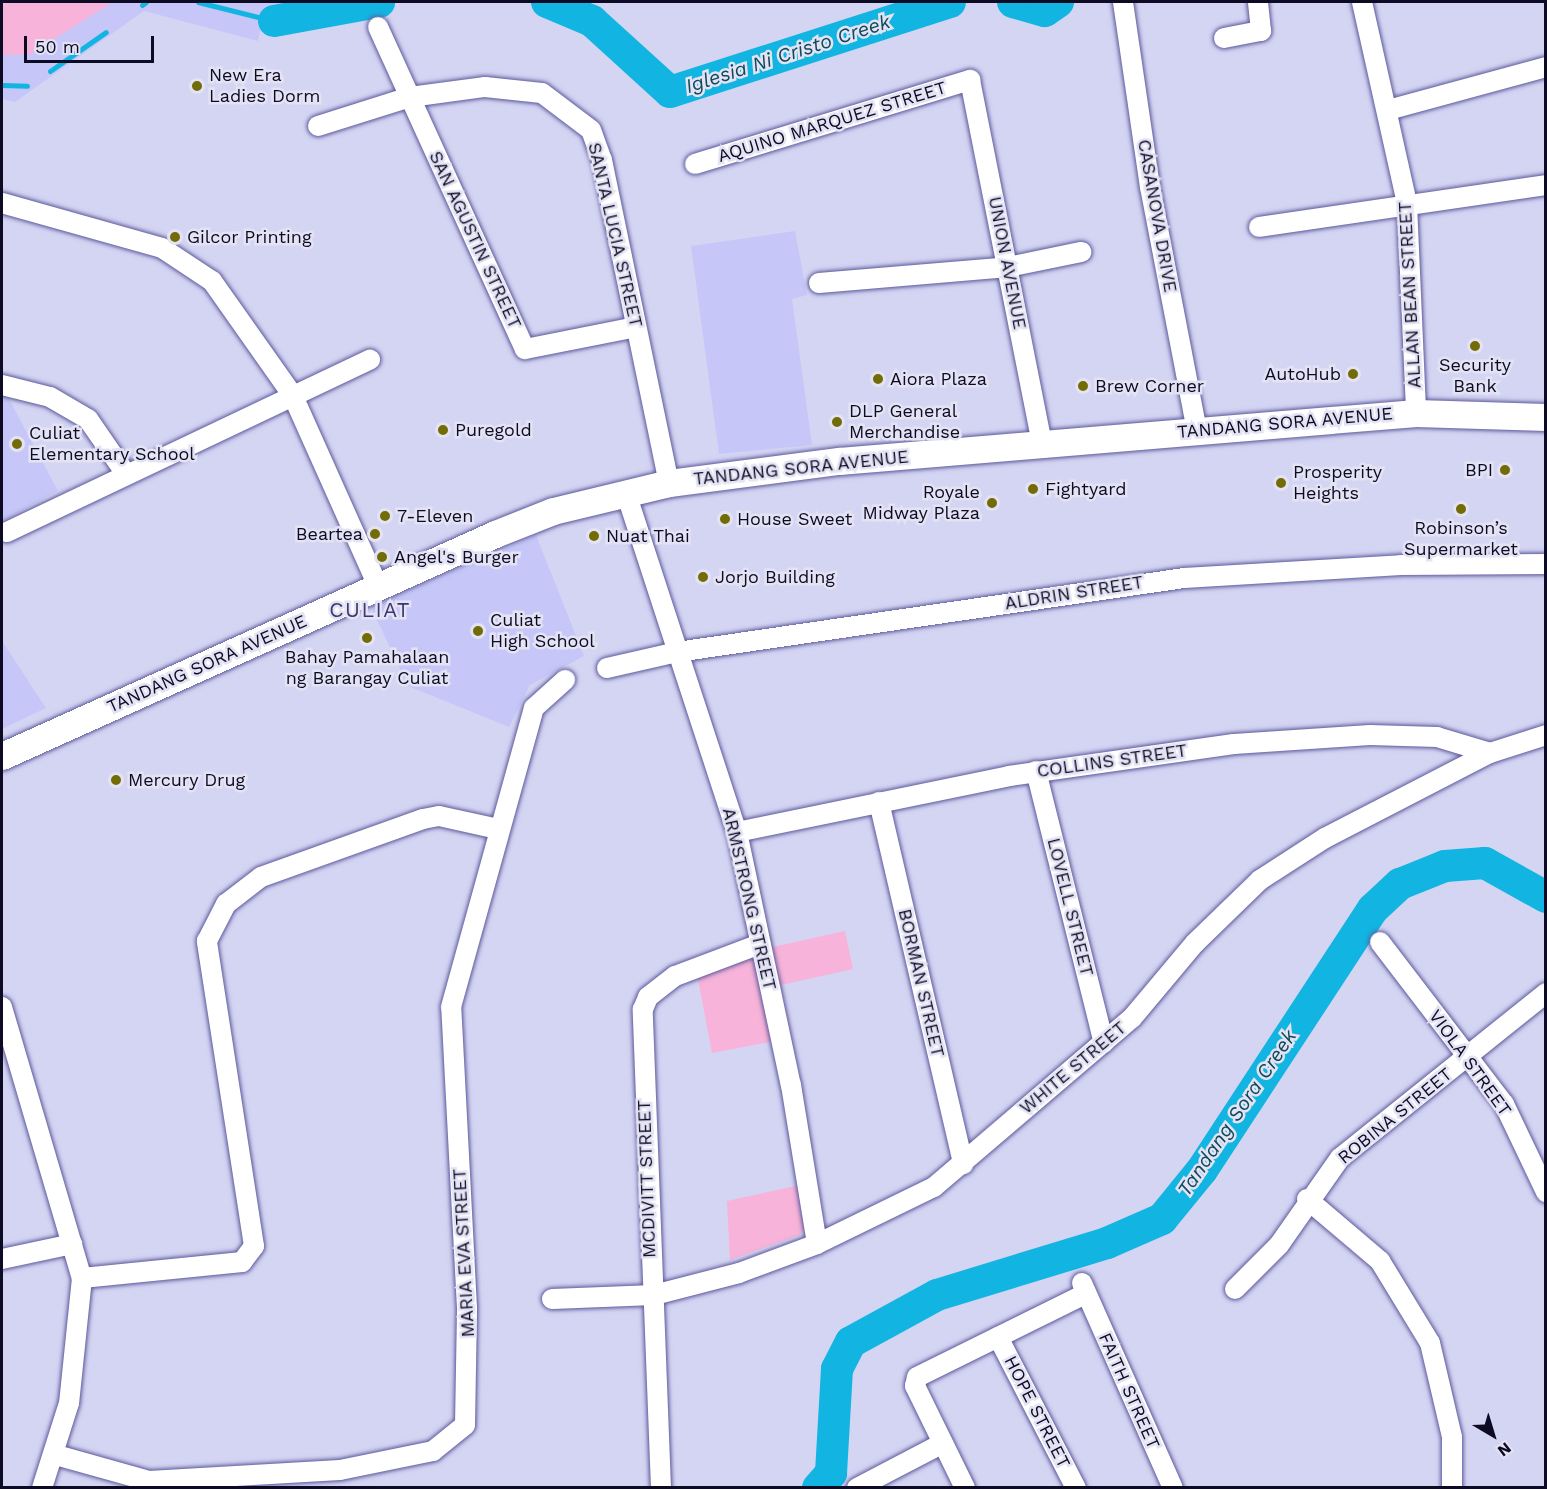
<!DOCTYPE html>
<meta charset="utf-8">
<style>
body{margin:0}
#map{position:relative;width:1547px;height:1489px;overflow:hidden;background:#d4d5f3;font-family:"Work Sans",sans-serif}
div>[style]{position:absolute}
.built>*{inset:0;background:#c6c7f8}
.green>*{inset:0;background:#f7b3d9}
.stream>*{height:5px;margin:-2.5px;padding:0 2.5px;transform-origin:2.5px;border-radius:2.5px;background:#12b4e1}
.river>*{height:32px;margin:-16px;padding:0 16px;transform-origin:16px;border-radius:16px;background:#12b4e1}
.roads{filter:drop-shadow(0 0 2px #5c599c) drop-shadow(0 0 2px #5c599c)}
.street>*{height:20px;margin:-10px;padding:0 10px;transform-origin:10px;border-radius:10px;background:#fff}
.secondary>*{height:27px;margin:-13.5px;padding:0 13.5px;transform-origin:13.5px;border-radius:13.5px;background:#fff}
.dots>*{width:16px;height:16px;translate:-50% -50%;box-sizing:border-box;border:3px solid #e3e3f3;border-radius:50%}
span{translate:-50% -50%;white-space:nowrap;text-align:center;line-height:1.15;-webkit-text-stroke:5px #e3e3f3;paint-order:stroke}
.poi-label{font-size:18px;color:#0d0a24}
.left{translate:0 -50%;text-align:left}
.right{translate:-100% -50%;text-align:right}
.street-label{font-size:18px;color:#0d0a24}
.water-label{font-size:20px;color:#0d485b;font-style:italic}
.quarter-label{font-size:21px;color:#3c3675;letter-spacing:1.5px}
.frame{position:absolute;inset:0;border:3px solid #0d0a24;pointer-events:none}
.north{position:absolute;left:1463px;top:1405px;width:60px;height:60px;-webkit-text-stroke:4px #e3e3f3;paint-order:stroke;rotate:142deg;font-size:16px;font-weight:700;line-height:24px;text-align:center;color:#0d0a24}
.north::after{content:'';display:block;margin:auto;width:21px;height:27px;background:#0d0a24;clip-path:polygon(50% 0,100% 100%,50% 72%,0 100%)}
.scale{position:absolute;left:24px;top:36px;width:130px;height:27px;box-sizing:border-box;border:3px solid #0d0a24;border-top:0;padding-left:8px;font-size:18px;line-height:21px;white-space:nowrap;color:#0d0a24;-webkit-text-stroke:4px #e3e3f3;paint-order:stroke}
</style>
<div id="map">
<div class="built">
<div style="clip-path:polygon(2px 2px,296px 2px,265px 6px,258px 41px,144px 11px,15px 102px,2px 99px)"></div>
<div style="clip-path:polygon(795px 231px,807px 295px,792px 299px,812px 445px,719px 454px,691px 246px)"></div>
<div style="clip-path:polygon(2px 396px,8px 397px,58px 491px,2px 521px)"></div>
<div style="clip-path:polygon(536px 535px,584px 656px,530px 685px,509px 727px,408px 686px,371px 607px)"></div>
<div style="clip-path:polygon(2px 641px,46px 708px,2px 729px)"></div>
</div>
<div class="green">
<div style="clip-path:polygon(2px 2px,113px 2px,30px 54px,2px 55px)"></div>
<div style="clip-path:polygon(845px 931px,853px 969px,772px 987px,764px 949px)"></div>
<div style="clip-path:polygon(757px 948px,775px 1041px,712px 1053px,696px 969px)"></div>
<div style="clip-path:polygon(800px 1185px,807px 1223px,800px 1235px,730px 1260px,727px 1201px)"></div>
</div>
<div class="stream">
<div style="left:198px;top:2px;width:78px;rotate:14deg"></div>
<div style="left:142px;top:5px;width:5px;rotate:-37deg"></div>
<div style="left:50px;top:71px;width:68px;rotate:-34.9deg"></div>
<div style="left:2px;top:85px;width:25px;rotate:2deg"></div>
</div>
<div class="river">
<div style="left:547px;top:2px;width:49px;rotate:22.9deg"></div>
<div style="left:592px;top:21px;width:105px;rotate:42.3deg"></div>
<div style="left:670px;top:92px;width:294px;rotate:-17.8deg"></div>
<div style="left:1013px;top:2px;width:33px;rotate:16deg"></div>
<div style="left:1045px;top:11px;width:16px;rotate:-35deg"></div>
<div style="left:274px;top:21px;width:107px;rotate:-10.3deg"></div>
<div style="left:818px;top:1488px;width:20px;rotate:-49deg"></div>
<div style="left:831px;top:1473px;width:104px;rotate:-86.7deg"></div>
<div style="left:837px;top:1369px;width:30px;rotate:-63deg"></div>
<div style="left:851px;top:1342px;width:98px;rotate:-28.7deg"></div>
<div style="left:937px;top:1295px;width:178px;rotate:-17deg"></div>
<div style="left:1107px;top:1243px;width:60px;rotate:-23.6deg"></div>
<div style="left:1162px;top:1219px;width:63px;rotate:-50.8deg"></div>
<div style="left:1202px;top:1170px;width:312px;rotate:-56.8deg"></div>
<div style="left:1373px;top:909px;width:37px;rotate:-43deg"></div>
<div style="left:1400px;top:884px;width:48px;rotate:-21.8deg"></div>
<div style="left:1445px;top:866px;width:40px;rotate:-4.3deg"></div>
<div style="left:1485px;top:863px;width:70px;rotate:29.1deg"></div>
</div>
<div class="roads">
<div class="street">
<div style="left:1123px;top:2px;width:187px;rotate:81.7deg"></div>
<div style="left:1150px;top:187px;width:248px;rotate:79.1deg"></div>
<div style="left:1362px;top:2px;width:207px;rotate:77.4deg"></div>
<div style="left:1407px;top:204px;width:209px;rotate:87.5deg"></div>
<div style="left:378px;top:27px;width:354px;rotate:65.5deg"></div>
<div style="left:525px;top:349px;width:113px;rotate:-11.2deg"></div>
<div style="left:1224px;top:38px;width:38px;rotate:-11deg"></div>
<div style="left:1261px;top:31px;width:29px;rotate:-96deg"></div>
<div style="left:1388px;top:110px;width:164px;rotate:-15.2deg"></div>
<div style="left:318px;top:126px;width:96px;rotate:-17.5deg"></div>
<div style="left:410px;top:97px;width:76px;rotate:-7.6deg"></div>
<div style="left:485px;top:87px;width:57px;rotate:6deg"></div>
<div style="left:542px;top:93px;width:61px;rotate:37.1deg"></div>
<div style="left:591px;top:130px;width:32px;rotate:70deg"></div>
<div style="left:602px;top:160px;width:330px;rotate:78.3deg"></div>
<div style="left:695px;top:164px;width:288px;rotate:-17deg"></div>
<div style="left:970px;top:80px;width:372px;rotate:78.8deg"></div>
<div style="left:2px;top:203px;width:166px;rotate:15.7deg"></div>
<div style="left:162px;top:248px;width:60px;rotate:33.4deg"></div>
<div style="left:212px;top:281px;width:141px;rotate:54.8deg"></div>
<div style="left:293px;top:396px;width:208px;rotate:65.9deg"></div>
<div style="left:1259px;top:227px;width:290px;rotate:-8.3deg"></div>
<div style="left:819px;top:283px;width:190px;rotate:-4.8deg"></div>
<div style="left:1008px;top:267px;width:75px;rotate:-11.6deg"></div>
<div style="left:2px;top:385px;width:49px;rotate:14deg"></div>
<div style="left:50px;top:397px;width:44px;rotate:30.1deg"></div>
<div style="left:88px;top:419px;width:67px;rotate:55.4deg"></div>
<div style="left:626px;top:493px;width:357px;rotate:71.9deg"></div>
<div style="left:737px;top:832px;width:259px;rotate:78deg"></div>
<div style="left:791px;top:1085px;width:161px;rotate:80.7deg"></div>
<div style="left:7px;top:532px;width:402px;rotate:-25.4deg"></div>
<div style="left:607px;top:668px;width:72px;rotate:-12.9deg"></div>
<div style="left:677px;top:652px;width:512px;rotate:-8.3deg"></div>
<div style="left:1184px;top:578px;width:217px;rotate:-3.4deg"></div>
<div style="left:1401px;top:565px;width:145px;rotate:-0.4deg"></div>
<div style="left:1036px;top:771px;width:280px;rotate:76deg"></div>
<div style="left:879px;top:802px;width:372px;rotate:76.9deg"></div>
<div style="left:737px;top:832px;width:278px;rotate:-11.6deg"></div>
<div style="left:1009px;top:776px;width:227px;rotate:-8.1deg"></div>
<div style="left:1234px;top:744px;width:136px;rotate:-3.8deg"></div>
<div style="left:1370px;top:735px;width:67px;rotate:1.7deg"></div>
<div style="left:1437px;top:737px;width:55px;rotate:16.8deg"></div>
<div style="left:1380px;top:942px;width:204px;rotate:52.6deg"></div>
<div style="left:1504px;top:1104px;width:98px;rotate:64.5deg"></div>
<div style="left:2px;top:1007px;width:283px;rotate:73.6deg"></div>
<div style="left:82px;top:1278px;width:126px;rotate:95.9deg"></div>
<div style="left:69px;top:1403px;width:89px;rotate:107.6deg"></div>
<div style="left:1307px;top:1199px;width:96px;rotate:40.3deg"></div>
<div style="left:1380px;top:1261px;width:96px;rotate:58.6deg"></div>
<div style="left:1430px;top:1343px;width:97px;rotate:76.8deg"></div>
<div style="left:1452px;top:1437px;width:51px;rotate:90deg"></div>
<div style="left:2px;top:1259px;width:72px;rotate:-12.1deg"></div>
<div style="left:82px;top:1278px;width:161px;rotate:-5.7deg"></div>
<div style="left:242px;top:1262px;width:20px;rotate:-53deg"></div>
<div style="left:254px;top:1246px;width:309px;rotate:-98.8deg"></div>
<div style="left:207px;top:941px;width:42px;rotate:-62.8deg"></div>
<div style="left:226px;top:904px;width:44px;rotate:-37.6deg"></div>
<div style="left:261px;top:877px;width:172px;rotate:-19.7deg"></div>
<div style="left:423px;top:819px;width:16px;rotate:-11deg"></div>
<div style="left:439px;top:816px;width:60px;rotate:12.4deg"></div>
<div style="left:1082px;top:1283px;width:224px;rotate:66.1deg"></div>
<div style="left:1235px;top:1289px;width:62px;rotate:-45deg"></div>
<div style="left:1279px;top:1245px;width:106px;rotate:-55deg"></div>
<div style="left:1340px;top:1158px;width:264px;rotate:-38.7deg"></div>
<div style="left:552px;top:1299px;width:102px;rotate:-2.2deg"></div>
<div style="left:654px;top:1295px;width:88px;rotate:-14.5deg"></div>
<div style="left:739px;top:1273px;width:83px;rotate:-20.4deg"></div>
<div style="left:817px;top:1244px;width:130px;rotate:-26deg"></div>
<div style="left:934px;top:1187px;width:260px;rotate:-40.5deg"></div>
<div style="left:1132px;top:1018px;width:98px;rotate:-50deg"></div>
<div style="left:1195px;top:943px;width:91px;rotate:-44.1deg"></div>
<div style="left:1260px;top:880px;width:77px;rotate:-32.9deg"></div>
<div style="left:1325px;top:838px;width:186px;rotate:-27.3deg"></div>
<div style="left:1490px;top:753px;width:59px;rotate:-17.8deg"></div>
<div style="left:998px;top:1337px;width:170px;rotate:62.7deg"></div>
<div style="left:56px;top:1455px;width:97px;rotate:15.6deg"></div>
<div style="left:149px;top:1481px;width:191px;rotate:-3.3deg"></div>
<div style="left:340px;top:1470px;width:95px;rotate:-11.5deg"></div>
<div style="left:433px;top:1451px;width:41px;rotate:-39.1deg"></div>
<div style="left:465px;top:1425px;width:117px;rotate:-89deg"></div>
<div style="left:467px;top:1308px;width:301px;rotate:-93deg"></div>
<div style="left:451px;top:1007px;width:310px;rotate:-74.5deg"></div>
<div style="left:534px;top:708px;width:42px;rotate:-42.1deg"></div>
<div style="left:661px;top:1488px;width:479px;rotate:-92.2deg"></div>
<div style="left:643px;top:1009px;width:13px;rotate:-67deg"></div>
<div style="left:648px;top:997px;width:34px;rotate:-38deg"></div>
<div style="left:675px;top:976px;width:91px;rotate:-20.6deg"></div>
<div style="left:857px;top:1488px;width:97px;rotate:-27.6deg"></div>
<div style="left:965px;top:1488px;width:114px;rotate:-116.1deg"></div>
<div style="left:915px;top:1386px;width:9px;rotate:-77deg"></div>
<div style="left:917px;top:1377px;width:187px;rotate:-26.3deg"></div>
</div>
<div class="secondary">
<div style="left:2px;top:756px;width:541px;rotate:-24.24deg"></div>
<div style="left:495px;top:534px;width:62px;rotate:-21.6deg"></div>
<div style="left:553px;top:511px;width:119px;rotate:-13.6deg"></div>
<div style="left:669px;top:483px;width:171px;rotate:-7.4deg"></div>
<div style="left:839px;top:461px;width:579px;rotate:-4.76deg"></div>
<div style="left:1416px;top:413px;width:130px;rotate:1.8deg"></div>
</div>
</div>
<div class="dots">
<div style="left:197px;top:86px;background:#736b05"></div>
<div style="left:175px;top:237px;background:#736b05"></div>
<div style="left:1475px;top:346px;background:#736b05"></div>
<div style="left:1353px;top:374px;background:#736b05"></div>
<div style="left:878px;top:379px;background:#736b05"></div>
<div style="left:1083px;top:386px;background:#736b05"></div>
<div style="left:837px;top:422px;background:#736b05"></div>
<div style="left:443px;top:430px;background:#736b05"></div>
<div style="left:17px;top:444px;background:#736b05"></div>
<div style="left:1505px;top:470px;background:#736b05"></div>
<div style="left:1281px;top:483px;background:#736b05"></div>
<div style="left:1033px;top:489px;background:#736b05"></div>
<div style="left:992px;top:503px;background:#736b05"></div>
<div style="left:1461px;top:509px;background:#736b05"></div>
<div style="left:385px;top:516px;background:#736b05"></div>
<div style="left:725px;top:519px;background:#736b05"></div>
<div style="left:375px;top:534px;background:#736b05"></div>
<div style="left:594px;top:536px;background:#736b05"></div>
<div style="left:382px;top:557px;background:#736b05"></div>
<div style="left:703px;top:577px;background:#736b05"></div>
<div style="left:478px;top:631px;background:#736b05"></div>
<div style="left:367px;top:638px;background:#736b05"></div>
<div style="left:116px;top:780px;background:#736b05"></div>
</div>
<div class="poi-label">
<span class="left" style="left:209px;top:86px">New Era<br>Ladies Dorm</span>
<span class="left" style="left:187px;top:237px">Gilcor Printing</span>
<span style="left:1475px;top:376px">Security<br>Bank</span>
<span class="right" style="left:1341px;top:374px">AutoHub</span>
<span class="left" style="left:890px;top:379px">Aiora Plaza</span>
<span class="left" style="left:1095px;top:386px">Brew Corner</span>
<span class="left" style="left:849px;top:422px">DLP General<br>Merchandise</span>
<span class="left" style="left:455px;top:430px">Puregold</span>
<span class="left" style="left:29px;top:444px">Culiat<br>Elementary School</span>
<span class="right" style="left:1493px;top:470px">BPI</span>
<span class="left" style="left:1293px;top:483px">Prosperity<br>Heights</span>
<span class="left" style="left:1045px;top:489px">Fightyard</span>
<span class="right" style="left:980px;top:503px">Royale<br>Midway Plaza</span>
<span class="left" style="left:397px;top:516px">7-Eleven</span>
<span class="left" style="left:737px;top:519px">House Sweet</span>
<span style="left:1461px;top:539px">Robinson’s<br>Supermarket</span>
<span class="right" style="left:363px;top:534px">Beartea</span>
<span class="left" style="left:606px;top:536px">Nuat Thai</span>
<span class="left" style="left:394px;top:557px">Angel's Burger</span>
<span class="left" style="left:715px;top:577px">Jorjo Building</span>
<span class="left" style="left:490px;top:631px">Culiat<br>High School</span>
<span style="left:367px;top:668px">Bahay Pamahalaan<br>ng Barangay Culiat</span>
<span class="left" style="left:128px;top:780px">Mercury Drug</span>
</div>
<div class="street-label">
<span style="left:832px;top:122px;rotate:-17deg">AQUINO MARQUEZ STREET</span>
<span style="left:1157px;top:216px;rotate:80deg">CASANOVA DRIVE</span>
<span style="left:615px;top:235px;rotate:77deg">SANTA LUCIA STREET</span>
<span style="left:475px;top:240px;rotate:65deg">SAN AGUSTIN STREET</span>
<span style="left:1007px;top:263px;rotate:79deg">UNION AVENUE</span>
<span style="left:1410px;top:295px;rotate:-93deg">ALLAN BEAN STREET</span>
<span style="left:1285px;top:423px;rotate:-5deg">TANDANG SORA AVENUE</span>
<span style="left:801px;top:468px;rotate:-6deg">TANDANG SORA AVENUE</span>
<span style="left:1074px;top:593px;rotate:-9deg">ALDRIN STREET</span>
<span style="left:207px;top:664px;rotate:-24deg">TANDANG SORA AVENUE</span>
<span style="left:1112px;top:761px;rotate:-8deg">COLLINS STREET</span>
<span style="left:749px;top:899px;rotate:77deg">ARMSTRONG STREET</span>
<span style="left:1070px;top:907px;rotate:76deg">LOVELL STREET</span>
<span style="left:921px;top:983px;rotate:77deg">BORMAN STREET</span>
<span style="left:1470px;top:1063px;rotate:54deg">VIOLA STREET</span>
<span style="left:1073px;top:1068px;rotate:-40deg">WHITE STREET</span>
<span style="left:1395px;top:1116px;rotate:-39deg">ROBINA STREET</span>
<span style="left:647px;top:1179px;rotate:-92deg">MCDIVITT STREET</span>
<span style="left:464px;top:1253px;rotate:-93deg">MARIA EVA STREET</span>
<span style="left:1129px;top:1391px;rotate:66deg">FAITH STREET</span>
<span style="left:1037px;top:1412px;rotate:63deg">HOPE STREET</span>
</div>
<div class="water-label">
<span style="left:788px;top:54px;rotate:-18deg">Iglesia Ni Cristo Creek</span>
<span style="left:1237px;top:1113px;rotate:-56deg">Tandang Sora Creek</span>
</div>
<div class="quarter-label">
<span style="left:370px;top:610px">CULIAT</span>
</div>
<div class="frame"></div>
<div class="north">N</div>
<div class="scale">50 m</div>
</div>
